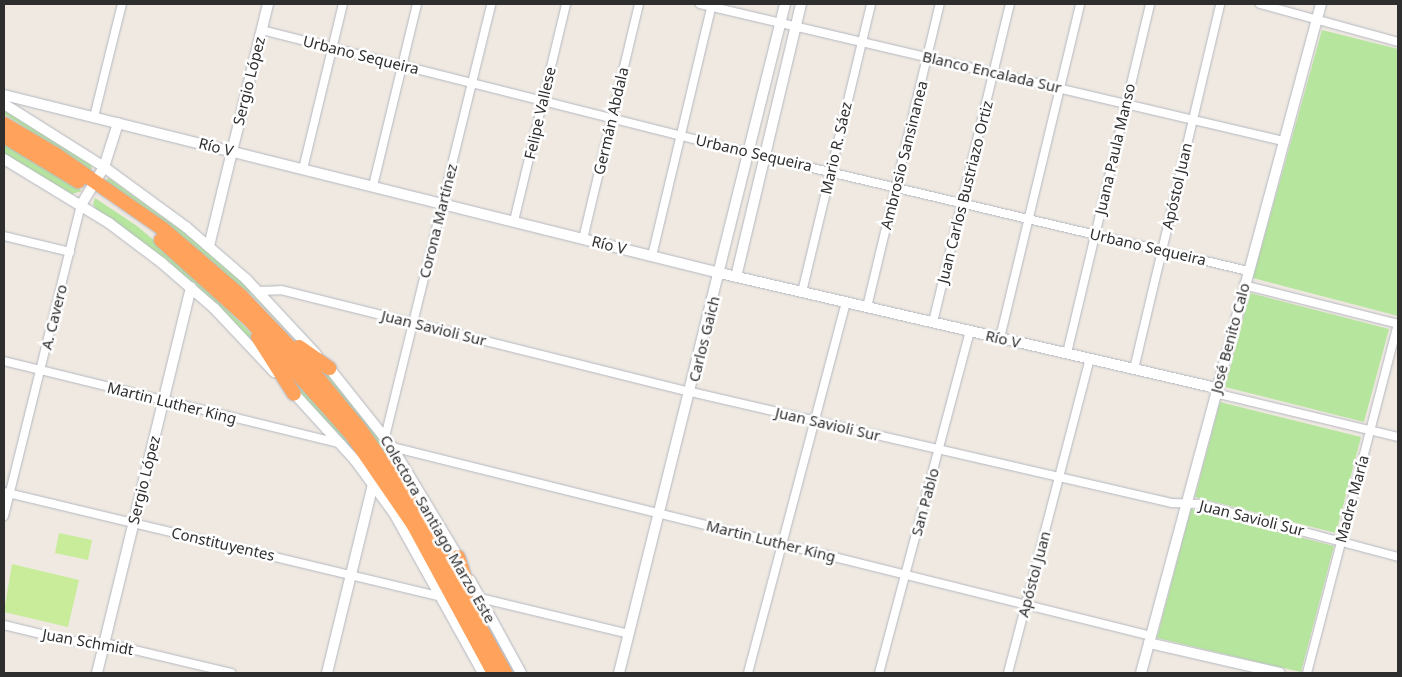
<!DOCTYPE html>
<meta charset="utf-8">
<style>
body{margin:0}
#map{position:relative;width:1402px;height:677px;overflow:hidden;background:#efe9e1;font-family:"Noto Sans",sans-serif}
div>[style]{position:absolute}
.green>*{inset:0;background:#b6e59e}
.pitch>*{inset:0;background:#c9ec9a}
.roads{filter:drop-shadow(0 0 1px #b4b7c1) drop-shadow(0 0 1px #b4b7c1)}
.street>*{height:8px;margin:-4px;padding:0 4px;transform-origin:4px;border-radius:4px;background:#fff}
.secondary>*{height:10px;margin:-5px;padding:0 5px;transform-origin:5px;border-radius:5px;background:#fff}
.highway>*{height:14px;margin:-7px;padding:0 7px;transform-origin:7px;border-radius:7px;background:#ffa35c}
span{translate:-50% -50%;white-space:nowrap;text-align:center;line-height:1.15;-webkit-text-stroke:5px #fff;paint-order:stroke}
.street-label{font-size:15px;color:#2e2e2e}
.frame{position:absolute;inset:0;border:5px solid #2e2e2e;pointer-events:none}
</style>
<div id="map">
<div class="green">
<div style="clip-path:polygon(1322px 30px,1398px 49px,1398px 316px,1253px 278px)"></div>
<div style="clip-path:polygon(4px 109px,92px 165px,91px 171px,4px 114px)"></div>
<div style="clip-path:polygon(4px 142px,53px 170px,82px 191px,72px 194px,4px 155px)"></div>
<div style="clip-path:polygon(109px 178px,209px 250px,254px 293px,306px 351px,252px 295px,105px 181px)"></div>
<div style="clip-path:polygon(95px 198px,137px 226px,176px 259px,249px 331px,263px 354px,216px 304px,96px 209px,93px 204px)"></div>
<div style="clip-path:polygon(1250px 293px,1389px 329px,1364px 422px,1225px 387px)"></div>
<div style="clip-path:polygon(270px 347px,351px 441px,436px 576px,299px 394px)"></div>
<div style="clip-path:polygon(306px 356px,329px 375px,381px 439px,451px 552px,463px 580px)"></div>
<div style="clip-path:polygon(1220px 402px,1361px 437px,1336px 533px,1195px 497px)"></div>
<div style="clip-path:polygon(1191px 509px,1334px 546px,1301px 672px,1157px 638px)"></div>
</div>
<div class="pitch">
<div style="clip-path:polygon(59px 533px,92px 540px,88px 560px,55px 553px)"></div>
<div style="clip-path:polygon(12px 564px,79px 580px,68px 627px,4px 612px)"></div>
</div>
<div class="roads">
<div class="street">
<div style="left:700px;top:4px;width:599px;rotate:13.22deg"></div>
<div style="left:1260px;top:4px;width:143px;rotate:15.4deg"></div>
<div style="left:262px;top:30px;width:502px;rotate:14.17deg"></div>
<div style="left:749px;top:153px;width:513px;rotate:13.3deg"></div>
<div style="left:94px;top:117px;width:116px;rotate:-76.1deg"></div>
<div style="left:303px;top:169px;width:170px;rotate:-76.4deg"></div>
<div style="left:373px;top:186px;width:187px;rotate:-76.4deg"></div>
<div style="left:514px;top:221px;width:223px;rotate:-76.5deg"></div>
<div style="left:4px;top:236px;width:68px;rotate:13.6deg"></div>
<div style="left:583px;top:239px;width:242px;rotate:-76.6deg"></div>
<div style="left:652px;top:256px;width:259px;rotate:-76.6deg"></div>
<div style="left:1244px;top:285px;width:159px;rotate:14.2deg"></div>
<div style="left:258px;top:291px;width:23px;rotate:-2deg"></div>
<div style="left:281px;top:290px;width:422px;rotate:14deg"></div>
<div style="left:691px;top:392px;width:494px;rotate:13deg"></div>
<div style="left:1172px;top:503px;width:27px;rotate:2deg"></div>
<div style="left:1199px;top:504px;width:206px;rotate:14.9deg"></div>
<div style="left:802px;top:292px;width:296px;rotate:-76.5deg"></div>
<div style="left:867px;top:307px;width:312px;rotate:-76.5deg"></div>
<div style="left:933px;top:322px;width:327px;rotate:-76.4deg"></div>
<div style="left:1000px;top:338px;width:343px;rotate:-76.5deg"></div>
<div style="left:1067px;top:353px;width:359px;rotate:-76.6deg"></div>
<div style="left:4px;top:361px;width:347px;rotate:13.8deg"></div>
<div style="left:1134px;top:369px;width:375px;rotate:-76.7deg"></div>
<div style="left:1215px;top:393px;width:188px;rotate:13.5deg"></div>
<div style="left:385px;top:437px;width:446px;rotate:-76.2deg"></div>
<div style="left:392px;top:447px;width:782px;rotate:13.98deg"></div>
<div style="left:4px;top:492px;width:450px;rotate:13.5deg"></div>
<div style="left:4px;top:516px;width:320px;rotate:-76.1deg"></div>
<div style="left:480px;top:598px;width:153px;rotate:13.6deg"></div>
<div style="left:4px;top:625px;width:67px;rotate:13.8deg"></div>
<div style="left:69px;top:641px;width:32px;rotate:2deg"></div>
<div style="left:101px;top:642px;width:134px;rotate:13.4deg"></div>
<div style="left:748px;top:673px;width:384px;rotate:-75.2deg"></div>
<div style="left:879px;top:673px;width:354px;rotate:-75.1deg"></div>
<div style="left:1008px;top:673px;width:325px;rotate:-75.4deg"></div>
<div style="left:1307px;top:673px;width:361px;rotate:-75.4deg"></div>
</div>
<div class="secondary">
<div style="left:4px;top:95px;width:738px;rotate:13.96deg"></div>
<div style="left:720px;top:273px;width:509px;rotate:13.05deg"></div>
<div style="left:4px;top:104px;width:118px;rotate:32.2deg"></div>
<div style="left:104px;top:167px;width:102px;rotate:36.2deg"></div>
<div style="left:186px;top:227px;width:79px;rotate:40.9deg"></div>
<div style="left:246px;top:279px;width:103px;rotate:47deg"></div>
<div style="left:4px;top:159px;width:123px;rotate:31.4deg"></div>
<div style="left:109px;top:223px;width:66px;rotate:37deg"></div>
<div style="left:162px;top:263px;width:69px;rotate:40.9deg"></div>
<div style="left:214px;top:308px;width:88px;rotate:46.8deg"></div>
<div style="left:81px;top:205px;width:44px;rotate:-58.8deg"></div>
<div style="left:104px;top:167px;width:46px;rotate:-72.3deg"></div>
<div style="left:209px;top:246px;width:249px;rotate:-76.3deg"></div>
<div style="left:736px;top:277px;width:281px;rotate:-76.6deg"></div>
<div style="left:326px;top:364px;width:106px;rotate:51.5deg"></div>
<div style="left:392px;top:447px;width:134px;rotate:59deg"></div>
<div style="left:291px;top:390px;width:95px;rotate:47.6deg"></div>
<div style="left:355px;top:460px;width:66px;rotate:53.7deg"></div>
<div style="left:394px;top:513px;width:183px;rotate:60.9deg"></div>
<div style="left:470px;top:580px;width:106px;rotate:61.3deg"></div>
<div style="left:1149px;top:643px;width:134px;rotate:12.9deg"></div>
<div style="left:97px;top:673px;width:397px;rotate:-76.3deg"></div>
<div style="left:327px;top:673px;width:194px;rotate:-76.3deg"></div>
<div style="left:619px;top:673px;width:689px;rotate:-76.06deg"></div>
<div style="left:1141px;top:673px;width:693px;rotate:-74.94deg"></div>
</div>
<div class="highway">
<div style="left:4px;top:124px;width:59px;rotate:30.5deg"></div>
<div style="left:55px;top:154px;width:131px;rotate:34.8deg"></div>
<div style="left:163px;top:229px;width:103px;rotate:40.7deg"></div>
<div style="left:241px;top:296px;width:95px;rotate:46.3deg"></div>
<div style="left:307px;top:365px;width:82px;rotate:50.5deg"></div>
<div style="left:359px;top:428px;width:95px;rotate:55.3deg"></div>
<div style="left:413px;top:506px;width:191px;rotate:61.1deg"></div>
<div style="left:4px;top:136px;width:87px;rotate:31.3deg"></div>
<div style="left:161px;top:240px;width:120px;rotate:42deg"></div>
<div style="left:250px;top:320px;width:154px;rotate:48.4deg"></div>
<div style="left:352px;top:435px;width:108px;rotate:55.6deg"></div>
<div style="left:413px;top:524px;width:170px;rotate:61.5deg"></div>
<div style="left:258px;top:337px;width:67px;rotate:57.7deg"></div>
<div style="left:299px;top:347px;width:37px;rotate:35deg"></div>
<div style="left:458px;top:557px;width:35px;rotate:72deg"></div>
</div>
</div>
<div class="street-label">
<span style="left:361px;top:55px;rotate:14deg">Urbano Sequeira</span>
<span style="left:992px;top:72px;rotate:13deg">Blanco Encalada Sur</span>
<span style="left:249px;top:81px;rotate:-76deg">Sergio López</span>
<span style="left:540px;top:113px;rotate:-77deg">Felipe Vallese</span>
<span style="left:611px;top:121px;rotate:-77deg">Germán Abdala</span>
<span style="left:216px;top:147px;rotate:14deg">Río V</span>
<span style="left:836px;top:148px;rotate:-77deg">Mario R. Sáez</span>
<span style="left:1115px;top:149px;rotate:-77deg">Juana Paula Manso</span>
<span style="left:754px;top:153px;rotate:13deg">Urbano Sequeira</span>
<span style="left:904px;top:155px;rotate:-76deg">Ambrosio Sansinanea</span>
<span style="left:1177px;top:186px;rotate:-77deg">Apóstol Juan</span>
<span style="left:965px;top:192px;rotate:-76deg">Juan Carlos Bustriazo Ortiz</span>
<span style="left:438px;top:221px;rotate:-76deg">Corona Martínez</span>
<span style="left:609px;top:245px;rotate:14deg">Río V</span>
<span style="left:1148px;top:247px;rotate:13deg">Urbano Sequeira</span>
<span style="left:54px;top:317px;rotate:-76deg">A. Cavero</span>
<span style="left:434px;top:328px;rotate:14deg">Juan Savioli Sur</span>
<span style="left:1230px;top:338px;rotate:-75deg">José Benito Calo</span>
<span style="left:704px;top:339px;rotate:-76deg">Carlos Gaich</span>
<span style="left:1003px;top:339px;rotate:13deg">Río V</span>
<span style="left:172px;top:403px;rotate:14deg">Martin Luther King</span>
<span style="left:828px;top:424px;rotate:13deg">Juan Savioli Sur</span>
<span style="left:144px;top:480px;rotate:-76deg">Sergio López</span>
<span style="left:1352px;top:499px;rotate:-75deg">Madre María</span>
<span style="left:925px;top:502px;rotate:-75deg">San Pablo</span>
<span style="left:1252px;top:518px;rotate:14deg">Juan Savioli Sur</span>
<span style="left:438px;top:529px;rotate:60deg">Colectora Santiago Marzo Este</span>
<span style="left:771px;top:541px;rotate:14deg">Martin Luther King</span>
<span style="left:223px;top:544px;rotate:13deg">Constituyentes</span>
<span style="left:1034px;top:574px;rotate:-75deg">Apóstol Juan</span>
<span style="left:88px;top:642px;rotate:10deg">Juan Schmidt</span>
</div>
<div class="frame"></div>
</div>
